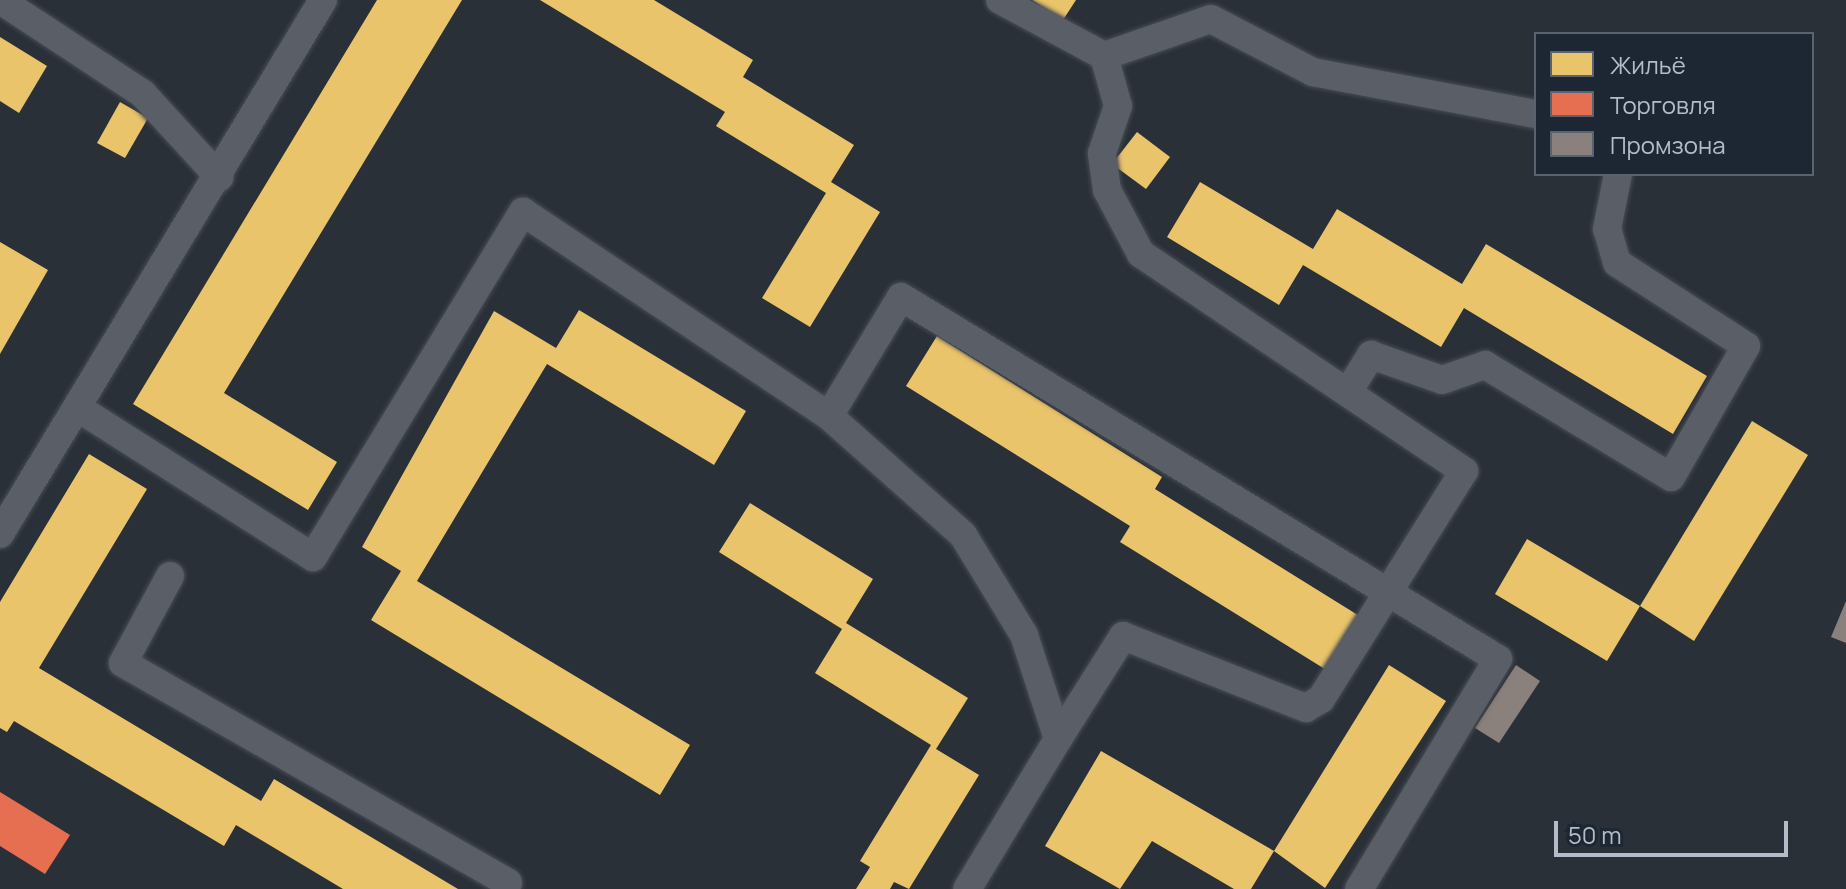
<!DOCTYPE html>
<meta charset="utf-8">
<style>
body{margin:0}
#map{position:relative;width:1846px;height:889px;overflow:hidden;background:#2a3038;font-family:Manrope,sans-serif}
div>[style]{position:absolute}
.homes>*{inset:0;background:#e9c46a}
.shops>*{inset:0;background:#e76f51}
.industry>*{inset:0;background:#8a817c}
.roads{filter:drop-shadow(0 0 2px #484c53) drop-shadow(0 0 2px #484c53)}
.minor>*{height:28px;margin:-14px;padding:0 14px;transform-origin:14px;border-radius:14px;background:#5a5e66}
span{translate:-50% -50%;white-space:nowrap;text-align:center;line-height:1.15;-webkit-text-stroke:8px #1d2633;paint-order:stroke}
.legend{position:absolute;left:1534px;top:32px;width:280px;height:144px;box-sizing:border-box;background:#1d2633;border:2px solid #59626f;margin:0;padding:10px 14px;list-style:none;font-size:24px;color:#b4bcc9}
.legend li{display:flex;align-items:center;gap:16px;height:40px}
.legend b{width:40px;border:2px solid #59626f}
.scale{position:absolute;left:1554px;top:821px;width:234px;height:36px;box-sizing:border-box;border:4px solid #b4bcc9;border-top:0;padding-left:10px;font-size:24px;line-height:28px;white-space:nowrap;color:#b4bcc9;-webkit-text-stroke:6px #1d2633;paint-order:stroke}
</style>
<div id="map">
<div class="homes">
<div style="clip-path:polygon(377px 0,462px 0,224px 393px,337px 462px,308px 510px,133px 404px)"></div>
<div style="clip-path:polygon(540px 0,654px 0,753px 60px,743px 77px,854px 145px,831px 182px,880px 212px,810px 327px,762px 298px,826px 193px,716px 126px,725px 112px)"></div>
<div style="clip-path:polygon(1032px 0,1076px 0,1063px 20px)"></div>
<div style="clip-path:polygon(0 37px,47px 66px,19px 113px,0 101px)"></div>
<div style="clip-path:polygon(120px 102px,148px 118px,125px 158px,97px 143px)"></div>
<div style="clip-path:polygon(1137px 132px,1170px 157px,1146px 189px,1112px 164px)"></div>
<div style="clip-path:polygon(1200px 182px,1313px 249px,1337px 209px,1462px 284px,1486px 244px,1707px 376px,1673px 434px,1464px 308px,1441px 347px,1303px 265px,1279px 305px,1167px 237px)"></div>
<div style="clip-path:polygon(0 242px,48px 270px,0 354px)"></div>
<div style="clip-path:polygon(579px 310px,746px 411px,714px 465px,547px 364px,417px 581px,690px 745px,660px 795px,371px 620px,401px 571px,362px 547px,494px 311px,556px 348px)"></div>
<div style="clip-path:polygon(937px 336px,1162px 477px,1155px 489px,1361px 617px,1328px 671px,1120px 542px,1130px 526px,906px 386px)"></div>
<div style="clip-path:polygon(1752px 421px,1808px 455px,1694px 641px,1640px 606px)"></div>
<div style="clip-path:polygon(89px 454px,147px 489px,39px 668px,261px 801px,274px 779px,458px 889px,343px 889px,236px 825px,224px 846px,14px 721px,7px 732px,0 728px,0 602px)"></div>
<div style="clip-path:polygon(750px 503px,873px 579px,846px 623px,968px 698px,936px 749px,979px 775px,909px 889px,894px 882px,890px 889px,856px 889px,870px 867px,860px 861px,931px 745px,815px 673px,842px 629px,719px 552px)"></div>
<div style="clip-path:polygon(1527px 539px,1640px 606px,1607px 661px,1495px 594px)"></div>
<div style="clip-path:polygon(1389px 665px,1446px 701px,1325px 888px,1274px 851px)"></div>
<div style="clip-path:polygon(1101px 751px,1274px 851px,1251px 889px,1234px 889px,1152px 841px,1120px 889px,1045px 846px)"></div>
</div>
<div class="shops">
<div style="clip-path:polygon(0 792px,70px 835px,45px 874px,0 846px)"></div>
</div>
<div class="industry">
<div style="clip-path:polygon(1846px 601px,1846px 643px,1831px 637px)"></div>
<div style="clip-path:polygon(1516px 665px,1540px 681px,1499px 743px,1475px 728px)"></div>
</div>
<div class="roads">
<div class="minor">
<div style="left:0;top:0;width:171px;rotate:33.3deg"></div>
<div style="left:143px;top:94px;width:113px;rotate:47.5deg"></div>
<div style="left:1000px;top:0;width:118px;rotate:28.3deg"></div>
<div style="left:1104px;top:56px;width:113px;rotate:-19.1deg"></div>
<div style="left:1211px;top:19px;width:115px;rotate:27.5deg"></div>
<div style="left:1313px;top:72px;width:227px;rotate:10.7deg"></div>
<div style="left:1348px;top:392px;width:44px;rotate:-58.1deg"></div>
<div style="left:1371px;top:355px;width:75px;rotate:19.4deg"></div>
<div style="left:1442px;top:380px;width:46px;rotate:-19.2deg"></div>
<div style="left:1485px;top:365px;width:217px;rotate:31.1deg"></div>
<div style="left:1671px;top:477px;width:151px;rotate:-60.2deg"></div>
<div style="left:1746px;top:346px;width:153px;rotate:-147.2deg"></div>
<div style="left:1617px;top:263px;width:35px;rotate:-106deg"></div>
<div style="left:1607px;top:229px;width:56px;rotate:-78.7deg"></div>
<div style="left:78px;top:408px;width:278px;rotate:32.4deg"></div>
<div style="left:313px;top:557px;width:404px;rotate:-58.7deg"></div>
<div style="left:523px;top:212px;width:368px;rotate:33.7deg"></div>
<div style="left:829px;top:416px;width:179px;rotate:41.6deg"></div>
<div style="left:963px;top:535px;width:117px;rotate:58.6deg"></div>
<div style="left:1024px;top:635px;width:109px;rotate:71.9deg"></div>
<div style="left:1058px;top:739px;width:175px;rotate:121.2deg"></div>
<div style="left:829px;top:416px;width:139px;rotate:-58.8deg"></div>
<div style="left:901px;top:297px;width:698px;rotate:31.23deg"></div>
<div style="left:1498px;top:659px;width:269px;rotate:121.1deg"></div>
<div style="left:0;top:534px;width:624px;rotate:-58.83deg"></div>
<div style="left:170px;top:576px;width:99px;rotate:118.4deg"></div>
<div style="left:123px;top:663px;width:443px;rotate:29.7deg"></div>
<div style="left:508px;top:883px;width:7px;rotate:117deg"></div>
<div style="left:1058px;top:739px;width:122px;rotate:-57.7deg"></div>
<div style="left:1123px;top:636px;width:197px;rotate:21.5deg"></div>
<div style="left:1306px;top:708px;width:17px;rotate:-31deg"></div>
<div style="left:1321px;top:699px;width:269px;rotate:-57.9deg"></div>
<div style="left:1464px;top:471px;width:389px;rotate:-146.1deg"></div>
<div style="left:1141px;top:254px;width:72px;rotate:-118deg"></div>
<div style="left:1107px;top:190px;width:37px;rotate:-98deg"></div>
<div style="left:1102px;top:153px;width:50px;rotate:-71.2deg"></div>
<div style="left:1118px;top:106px;width:52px;rotate:-105.6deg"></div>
</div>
</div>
<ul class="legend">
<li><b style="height:22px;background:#e9c46a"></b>Жильё</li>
<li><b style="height:22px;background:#e76f51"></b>Торговля</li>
<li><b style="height:22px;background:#8a817c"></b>Промзона</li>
</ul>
<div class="scale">50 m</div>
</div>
